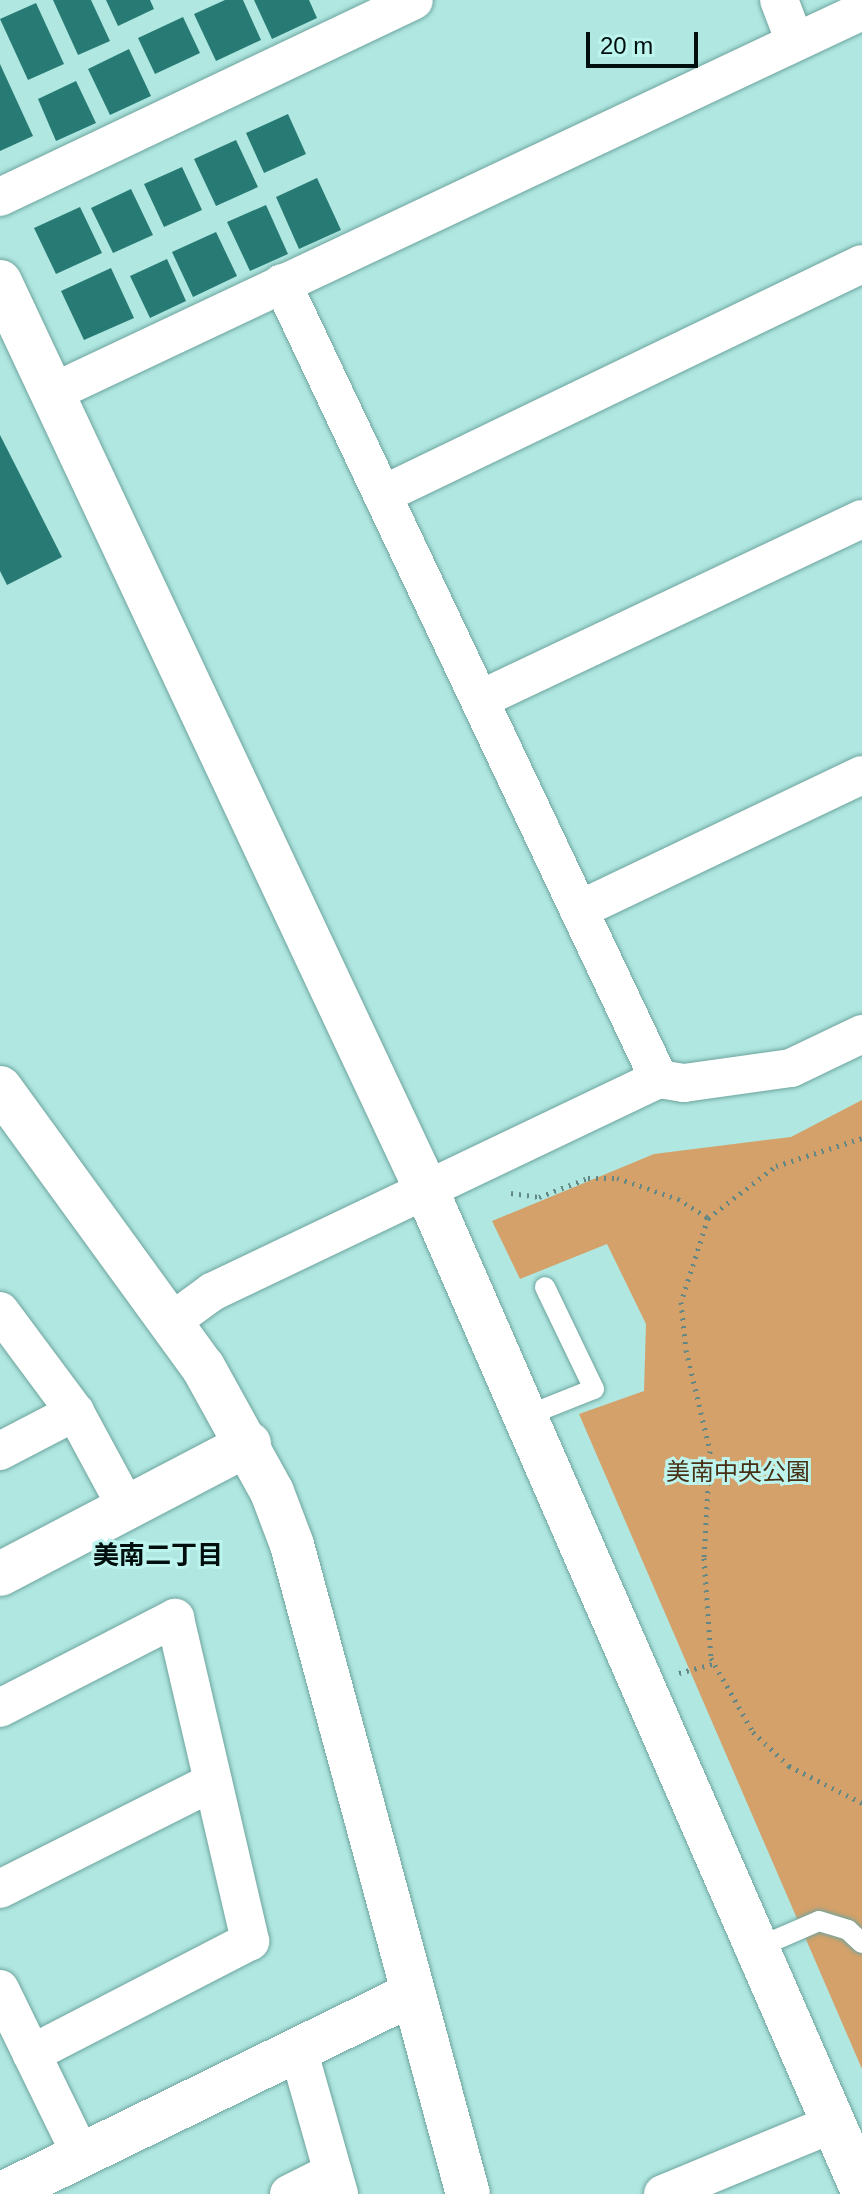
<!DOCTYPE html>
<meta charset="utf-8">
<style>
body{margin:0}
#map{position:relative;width:862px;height:2194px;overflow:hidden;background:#b0e7e1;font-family:Helvetica,"Noto Sans JP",sans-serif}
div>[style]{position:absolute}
.green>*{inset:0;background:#d4a16a}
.building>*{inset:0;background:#277b74}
.path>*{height:5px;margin-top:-2.5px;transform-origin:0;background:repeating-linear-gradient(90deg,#628784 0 2px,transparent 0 8px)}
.roads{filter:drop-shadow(0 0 2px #6ea49e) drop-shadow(0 0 2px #6ea49e)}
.service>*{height:20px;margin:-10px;padding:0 10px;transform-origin:10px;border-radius:10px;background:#fff}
.minor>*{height:38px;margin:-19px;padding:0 19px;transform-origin:19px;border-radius:19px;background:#fff}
.tertiary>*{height:44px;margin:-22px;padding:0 22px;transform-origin:22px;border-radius:22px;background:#fff}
span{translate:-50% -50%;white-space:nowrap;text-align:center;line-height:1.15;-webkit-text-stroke:6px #bdf5ee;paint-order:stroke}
.park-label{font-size:24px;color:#462f15}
.neighbourhood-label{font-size:26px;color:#000f0e;font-weight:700}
.scale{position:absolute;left:586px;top:32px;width:112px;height:36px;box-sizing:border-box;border:4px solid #000f0e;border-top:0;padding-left:10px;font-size:24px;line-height:28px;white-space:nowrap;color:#000f0e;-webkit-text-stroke:6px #bdf5ee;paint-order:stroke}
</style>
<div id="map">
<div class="green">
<div style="clip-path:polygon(862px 1100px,862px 2069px,579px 1414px,644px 1391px,646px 1324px,607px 1244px,520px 1279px,492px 1221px,654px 1154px,791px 1137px)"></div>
</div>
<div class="building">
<div style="clip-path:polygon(53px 0,91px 0,110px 41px,78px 55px)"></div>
<div style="clip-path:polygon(106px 0,150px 0,154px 9px,118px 26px)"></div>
<div style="clip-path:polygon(225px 0,243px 0,261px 40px,216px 61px,194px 14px)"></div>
<div style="clip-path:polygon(254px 0,309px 0,317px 18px,272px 39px)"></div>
<div style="clip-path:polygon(36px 3px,64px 64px,28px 80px,0 19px)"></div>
<div style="clip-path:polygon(183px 17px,200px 53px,155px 74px,138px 38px)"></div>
<div style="clip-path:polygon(129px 49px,151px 96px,110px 115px,88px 69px)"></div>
<div style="clip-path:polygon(0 64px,33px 136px,0 151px)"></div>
<div style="clip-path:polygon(76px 81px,96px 123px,56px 141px,38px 99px)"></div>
<div style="clip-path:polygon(288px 114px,306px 154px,264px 173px,246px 133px)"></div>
<div style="clip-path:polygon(236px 140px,258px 187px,216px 206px,194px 159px)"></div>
<div style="clip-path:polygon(182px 167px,202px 210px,164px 227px,144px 184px)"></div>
<div style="clip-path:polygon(317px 178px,341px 230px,299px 249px,276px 197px)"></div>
<div style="clip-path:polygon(131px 189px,153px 235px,113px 253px,91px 208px)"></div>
<div style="clip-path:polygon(266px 205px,288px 254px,250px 271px,227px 222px)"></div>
<div style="clip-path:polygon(80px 207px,102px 253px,56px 274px,34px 228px)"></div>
<div style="clip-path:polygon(216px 232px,237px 276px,193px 297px,172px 252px)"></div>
<div style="clip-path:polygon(167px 259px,186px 301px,150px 318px,130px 276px)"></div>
<div style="clip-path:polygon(111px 268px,134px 318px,84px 340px,61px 291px)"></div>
<div style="clip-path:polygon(0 435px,62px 557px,7px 585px,0 571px)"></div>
</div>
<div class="path">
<div style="left:511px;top:1193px;width:28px;rotate:8deg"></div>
<div style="left:539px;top:1197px;width:53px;rotate:-21.2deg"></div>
<div style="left:588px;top:1178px;width:29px"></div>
<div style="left:617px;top:1178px;width:65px;rotate:19deg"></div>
<div style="left:678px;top:1199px;width:36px;rotate:32deg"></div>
<div style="left:708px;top:1218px;width:86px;rotate:-37.4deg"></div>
<div style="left:776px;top:1166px;width:90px;rotate:-18deg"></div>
<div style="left:708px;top:1218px;width:88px;rotate:107.8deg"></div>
<div style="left:681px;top:1302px;width:48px;rotate:84.1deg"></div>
<div style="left:686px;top:1350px;width:104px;rotate:76.6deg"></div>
<div style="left:710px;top:1451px;width:107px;rotate:93.2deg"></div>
<div style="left:704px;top:1558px;width:100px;rotate:86deg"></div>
<div style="left:711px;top:1658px;width:85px;rotate:60.4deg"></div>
<div style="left:753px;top:1732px;width:50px;rotate:43.4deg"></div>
<div style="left:789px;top:1766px;width:82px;rotate:26.9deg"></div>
<div style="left:679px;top:1673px;width:35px;rotate:-15deg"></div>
</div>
<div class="roads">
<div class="service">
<div style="left:526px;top:1416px;width:73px;rotate:-21.7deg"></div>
<div style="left:594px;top:1389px;width:113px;rotate:-115.7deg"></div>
<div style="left:759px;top:1947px;width:65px;rotate:-23.4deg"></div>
<div style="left:819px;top:1921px;width:30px;rotate:17deg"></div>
<div style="left:848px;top:1930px;width:19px;rotate:43deg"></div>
</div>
<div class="minor">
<div style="left:779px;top:0;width:45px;rotate:69.1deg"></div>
<div style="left:0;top:197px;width:458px;rotate:-25.4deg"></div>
<div style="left:282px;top:283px;width:881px;rotate:64.66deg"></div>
<div style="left:56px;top:391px;width:891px;rotate:-25.24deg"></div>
<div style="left:384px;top:494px;width:530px;rotate:-25.7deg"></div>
<div style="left:481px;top:699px;width:421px;rotate:-25.3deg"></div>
<div style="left:581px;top:909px;width:311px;rotate:-25.5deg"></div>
<div style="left:0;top:1311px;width:126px;rotate:53.4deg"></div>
<div style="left:75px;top:1412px;width:109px;rotate:61.6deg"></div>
<div style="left:171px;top:1322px;width:51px;rotate:-36.2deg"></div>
<div style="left:212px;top:1292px;width:495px;rotate:-25.5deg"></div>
<div style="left:659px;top:1079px;width:25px;rotate:9deg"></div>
<div style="left:684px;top:1083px;width:108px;rotate:-8deg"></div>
<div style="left:791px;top:1068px;width:79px;rotate:-25.6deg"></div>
<div style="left:0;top:1451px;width:85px;rotate:-27.5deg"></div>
<div style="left:0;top:1708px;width:197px;rotate:-27.2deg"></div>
<div style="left:175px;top:1618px;width:332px;rotate:76.9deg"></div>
<div style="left:250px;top:1941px;width:246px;rotate:152.7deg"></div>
<div style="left:0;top:1889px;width:238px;rotate:-26.7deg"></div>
<div style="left:0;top:1989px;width:185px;rotate:64deg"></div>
<div style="left:298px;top:2049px;width:151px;rotate:74.2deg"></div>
<div style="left:289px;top:2194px;width:49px;rotate:-26.6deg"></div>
<div style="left:663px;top:2194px;width:185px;rotate:-22.5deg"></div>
</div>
<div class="tertiary">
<div style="left:0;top:282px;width:1002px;rotate:64.84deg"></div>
<div style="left:426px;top:1189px;width:1091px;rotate:66.44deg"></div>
<div style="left:0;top:1088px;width:345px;rotate:54deg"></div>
<div style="left:203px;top:1367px;width:143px;rotate:61.1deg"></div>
<div style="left:272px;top:1492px;width:57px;rotate:69.3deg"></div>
<div style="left:292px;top:1545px;width:672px;rotate:74.83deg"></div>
<div style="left:0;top:1574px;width:281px;rotate:-27.6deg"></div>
<div style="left:2px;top:2194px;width:456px;rotate:-26deg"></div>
</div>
</div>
<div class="park-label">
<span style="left:738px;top:1472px">美南中央公園</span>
</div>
<div class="neighbourhood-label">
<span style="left:158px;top:1556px">美南二丁目</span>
</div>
<div class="scale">20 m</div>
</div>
